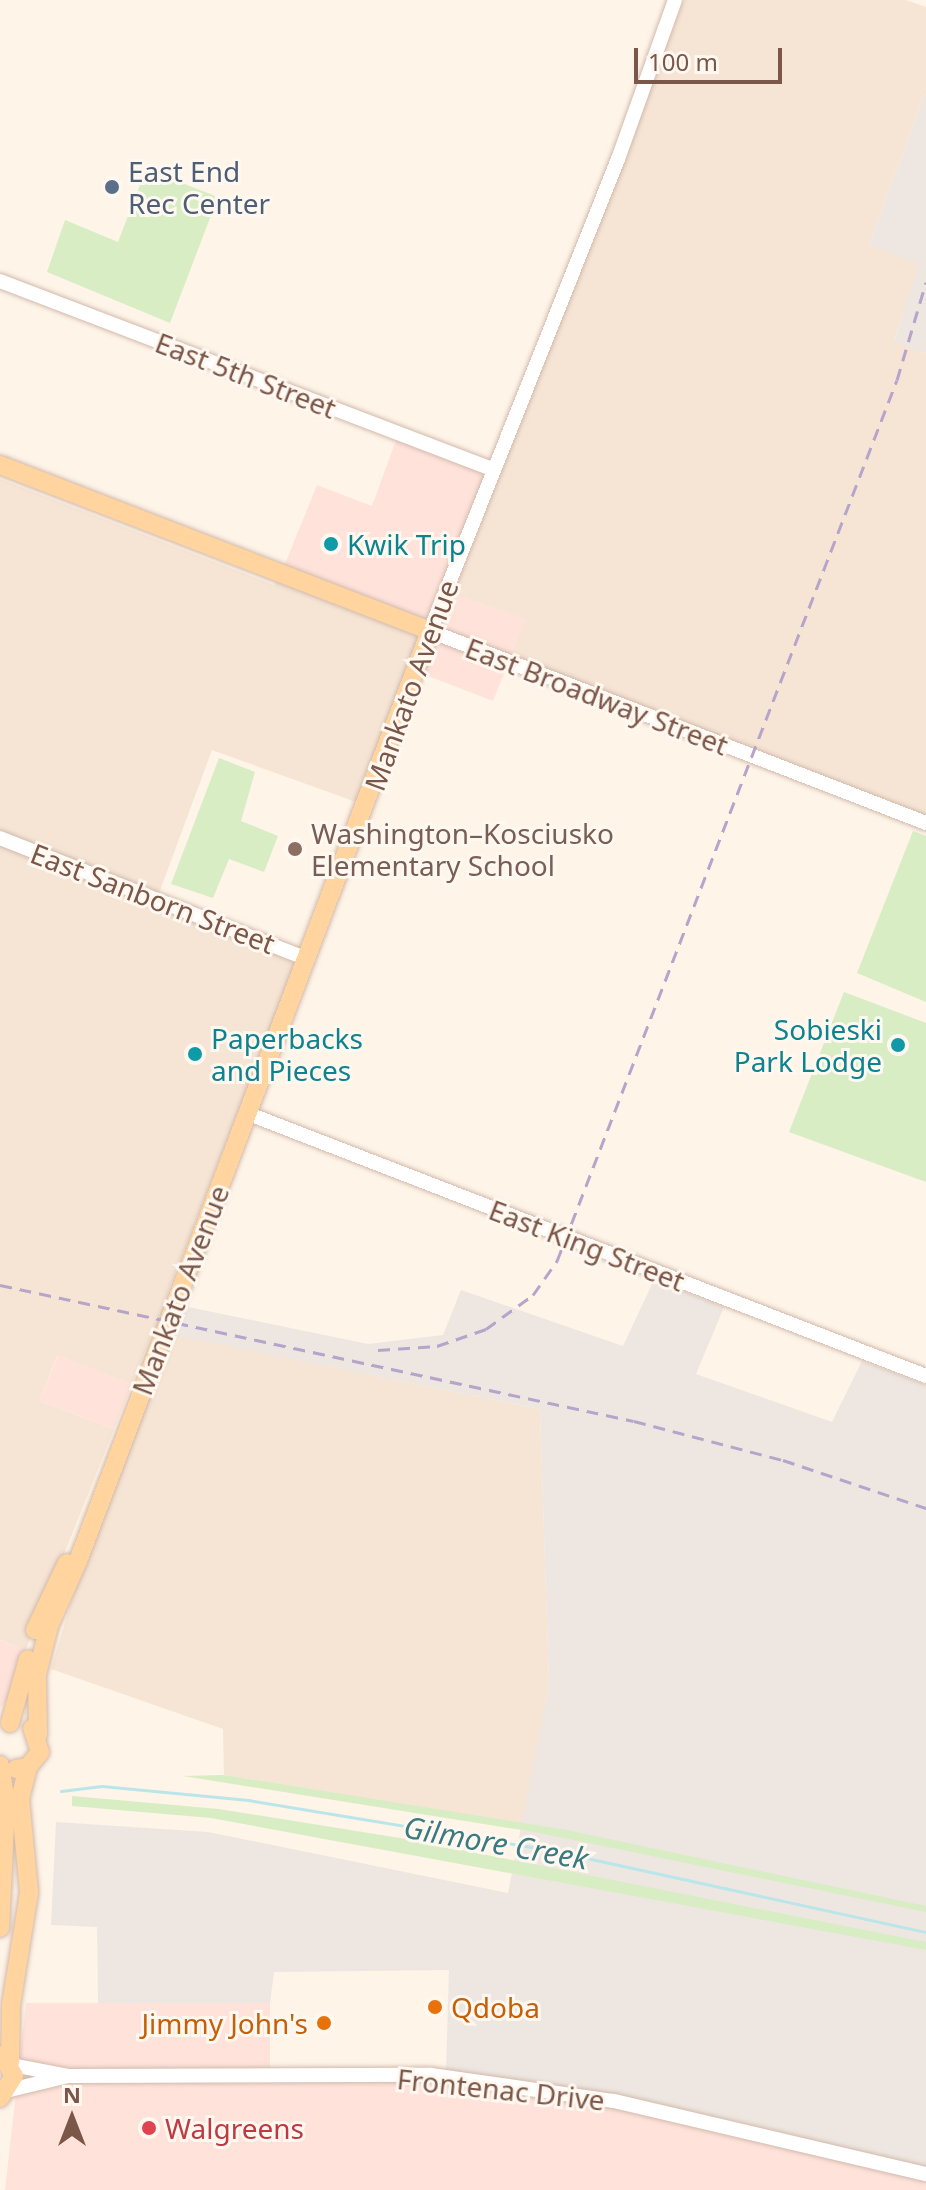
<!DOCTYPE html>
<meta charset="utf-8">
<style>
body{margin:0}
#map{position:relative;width:926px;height:2190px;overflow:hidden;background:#fef4e8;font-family:"Noto Sans",sans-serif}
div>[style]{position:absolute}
.residential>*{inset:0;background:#f6e5d5}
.commercial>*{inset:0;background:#ffe3db}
.industrial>*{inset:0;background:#eee7e1}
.green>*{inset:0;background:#d8edc4}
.stream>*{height:3px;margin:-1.5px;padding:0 1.5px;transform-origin:1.5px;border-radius:1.5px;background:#bae6ea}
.roads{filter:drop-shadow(0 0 2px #d2baac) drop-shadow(0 0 2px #d2baac)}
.minor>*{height:14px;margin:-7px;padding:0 7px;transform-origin:7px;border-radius:7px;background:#fff}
.major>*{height:18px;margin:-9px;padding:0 9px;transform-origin:9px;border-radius:9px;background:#ffd49e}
.rail>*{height:3px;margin-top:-1.5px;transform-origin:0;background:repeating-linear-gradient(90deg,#b6a4ca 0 12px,transparent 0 20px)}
.dots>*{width:22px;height:22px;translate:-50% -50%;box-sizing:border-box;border:4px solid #fff8f0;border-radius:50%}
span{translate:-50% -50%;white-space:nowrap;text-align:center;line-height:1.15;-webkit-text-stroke:6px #fff8f0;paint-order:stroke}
.service-label{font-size:28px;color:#4e5e75}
.left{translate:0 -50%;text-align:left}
.street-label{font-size:28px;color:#7b5749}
.culture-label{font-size:28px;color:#0d838f}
.right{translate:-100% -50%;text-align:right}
.education-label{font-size:28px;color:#785e54}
.food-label{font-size:28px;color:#c56008}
.health-label{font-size:28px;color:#be3a42}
.water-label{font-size:30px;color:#3b7a81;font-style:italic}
.north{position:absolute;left:32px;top:2078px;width:80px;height:80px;-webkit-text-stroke:6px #fff8f0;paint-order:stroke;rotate:0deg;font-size:22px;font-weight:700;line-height:32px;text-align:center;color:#7b5749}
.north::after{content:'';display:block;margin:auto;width:28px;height:36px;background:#7b5749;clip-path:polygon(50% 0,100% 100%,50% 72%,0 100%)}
.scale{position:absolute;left:634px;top:48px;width:148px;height:36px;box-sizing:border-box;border:4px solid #7b5749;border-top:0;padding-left:10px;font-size:24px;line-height:28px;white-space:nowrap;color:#7b5749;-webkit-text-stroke:6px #fff8f0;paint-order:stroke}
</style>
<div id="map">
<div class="residential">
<div style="clip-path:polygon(684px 0,906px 0,926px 7px,926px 91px,869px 245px,920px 264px,894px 341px,926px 353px,926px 819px,509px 659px,450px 593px)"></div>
<div style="clip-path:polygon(0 479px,274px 585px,283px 569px,437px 629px,370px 807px,212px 750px,155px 904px,297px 960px,132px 1384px,57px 1356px,39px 1401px,114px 1429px,26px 1649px,0 1640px)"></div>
<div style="clip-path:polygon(175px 1335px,540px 1409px,549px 1685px,522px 1831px,513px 1823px,224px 1775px,223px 1729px,51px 1669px,90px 1540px)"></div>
</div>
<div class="commercial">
<div style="clip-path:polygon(400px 429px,497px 467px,450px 593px,526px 619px,493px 701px,420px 673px,437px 629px,283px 569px,317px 485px,372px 506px)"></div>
<div style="clip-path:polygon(58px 1355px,132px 1384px,114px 1429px,39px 1401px)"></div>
<div style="clip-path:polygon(0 1640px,26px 1649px,18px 1686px,0 1708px)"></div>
<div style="clip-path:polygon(26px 2003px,270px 2003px,270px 2075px,431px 2075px,614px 2101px,926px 2179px,926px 2190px,5px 2190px)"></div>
</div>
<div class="industrial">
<div style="clip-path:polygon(926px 91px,926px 353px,894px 342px,919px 264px,869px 245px)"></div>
<div style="clip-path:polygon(654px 1280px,724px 1307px,696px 1374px,832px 1422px,862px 1361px,926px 1385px,926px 2170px,446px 2070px,449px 1970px,274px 1972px,270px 2003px,98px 2003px,97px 1927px,51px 1925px,56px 1822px,208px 1832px,508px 1893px,549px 1685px,540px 1409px,153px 1331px,164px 1302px,368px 1344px,443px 1335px,461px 1290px,623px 1346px)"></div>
</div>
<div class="green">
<div style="clip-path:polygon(146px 169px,218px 197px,170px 323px,47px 272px,65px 220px,118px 242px)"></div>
<div style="clip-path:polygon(219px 758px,255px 772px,241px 821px,278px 836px,264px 872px,229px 859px,213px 898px,171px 884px)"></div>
<div style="clip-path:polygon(913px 831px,926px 836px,926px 1002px,857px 973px)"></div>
<div style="clip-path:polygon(844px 992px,926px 1023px,926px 1182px,789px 1132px)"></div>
<div style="clip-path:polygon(224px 1775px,567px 1830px,926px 1906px,926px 1912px,534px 1832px,183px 1776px)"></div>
<div style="clip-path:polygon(72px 1796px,219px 1809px,406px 1839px,926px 1942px,926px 1950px,211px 1818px,72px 1806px)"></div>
</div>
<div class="stream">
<div style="left:61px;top:1791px;width:41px;rotate:-7deg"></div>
<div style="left:102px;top:1786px;width:147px;rotate:5.5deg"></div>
<div style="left:248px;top:1800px;width:301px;rotate:9.4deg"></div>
<div style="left:545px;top:1849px;width:390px;rotate:12.3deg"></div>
</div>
<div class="roads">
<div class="minor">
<div style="left:675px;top:0;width:169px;rotate:109.7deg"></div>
<div style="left:618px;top:159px;width:508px;rotate:111.72deg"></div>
<div style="left:430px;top:631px;width:532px;rotate:21.16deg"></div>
<div style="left:0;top:281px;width:527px;rotate:20.91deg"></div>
<div style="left:0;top:838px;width:328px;rotate:21.5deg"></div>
<div style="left:249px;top:1114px;width:726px;rotate:21.16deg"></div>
<div style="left:12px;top:2065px;width:57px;rotate:11.1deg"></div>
<div style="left:10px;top:2090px;width:60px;rotate:-13.6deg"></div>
<div style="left:68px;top:2076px;width:363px;rotate:-0.2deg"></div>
<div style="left:431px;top:2075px;width:185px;rotate:8.1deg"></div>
<div style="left:614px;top:2101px;width:320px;rotate:13.2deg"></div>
</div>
<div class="major">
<div style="left:0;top:465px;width:461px;rotate:21.1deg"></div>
<div style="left:430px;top:631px;width:994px;rotate:110.73deg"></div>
<div style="left:78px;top:1561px;width:71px;rotate:114deg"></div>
<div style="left:49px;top:1626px;width:50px;rotate:103.8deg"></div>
<div style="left:37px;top:1675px;width:60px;rotate:89deg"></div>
<div style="left:35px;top:1630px;width:74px;rotate:-64.5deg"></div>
<div style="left:10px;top:1723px;width:66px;rotate:-74.3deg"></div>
<div style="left:0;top:1765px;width:38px;rotate:81deg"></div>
<div style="left:6px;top:1803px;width:125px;rotate:92.7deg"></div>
<div style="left:16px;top:1769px;width:12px;rotate:-9deg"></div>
<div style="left:28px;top:1767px;width:19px;rotate:-51deg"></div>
<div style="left:40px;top:1752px;width:25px;rotate:-108deg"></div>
<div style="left:10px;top:2062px;width:57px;rotate:-89deg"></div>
<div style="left:11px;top:2005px;width:114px;rotate:-80.9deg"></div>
<div style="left:29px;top:1892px;width:93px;rotate:-95.5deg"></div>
<div style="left:20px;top:1799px;width:33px;rotate:-76deg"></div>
<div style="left:0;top:2098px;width:26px;rotate:-58deg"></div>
<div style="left:14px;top:2076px;width:24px;rotate:-120deg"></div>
</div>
</div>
<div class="rail">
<div style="left:0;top:1285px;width:648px;rotate:12.11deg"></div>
<div style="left:634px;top:1421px;width:154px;rotate:14.7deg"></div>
<div style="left:783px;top:1460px;width:151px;rotate:18.6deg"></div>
<div style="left:378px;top:1350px;width:59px;rotate:-3.9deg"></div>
<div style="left:437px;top:1346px;width:52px;rotate:-19.1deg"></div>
<div style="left:486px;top:1329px;width:58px;rotate:-35.9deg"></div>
<div style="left:533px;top:1295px;width:42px;rotate:-54.8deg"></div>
<div style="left:557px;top:1261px;width:944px;rotate:-68.9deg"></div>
<div style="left:897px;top:380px;width:102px;rotate:-73.5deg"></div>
</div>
<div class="dots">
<div style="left:112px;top:187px;background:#5c6f8a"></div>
<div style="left:331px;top:544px;background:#0f9aa8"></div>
<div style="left:295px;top:849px;background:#8d6e63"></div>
<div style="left:898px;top:1045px;background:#0f9aa8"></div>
<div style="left:195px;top:1054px;background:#0f9aa8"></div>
<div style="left:435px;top:2007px;background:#e8710a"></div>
<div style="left:324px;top:2023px;background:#e8710a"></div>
<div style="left:149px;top:2128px;background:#e0444e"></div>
</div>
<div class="service-label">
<span class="left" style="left:128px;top:187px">East End<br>Rec Center</span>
</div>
<div class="street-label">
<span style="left:246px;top:375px;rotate:21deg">East 5th Street</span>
<span style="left:411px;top:685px;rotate:-70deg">Mankato Avenue</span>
<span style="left:597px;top:696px;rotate:21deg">East Broadway Street</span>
<span style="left:153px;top:898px;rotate:21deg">East Sanborn Street</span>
<span style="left:587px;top:1245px;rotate:21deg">East King Street</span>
<span style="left:180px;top:1290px;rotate:-69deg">Mankato Avenue</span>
<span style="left:501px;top:2089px;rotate:6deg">Frontenac Drive</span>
</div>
<div class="culture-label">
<span class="left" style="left:347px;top:544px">Kwik Trip</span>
<span class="right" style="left:882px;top:1045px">Sobieski<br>Park Lodge</span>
<span class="left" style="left:211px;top:1054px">Paperbacks<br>and Pieces</span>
</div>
<div class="education-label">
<span class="left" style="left:311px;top:849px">Washington–Kosciusko<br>Elementary School</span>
</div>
<div class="food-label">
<span class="left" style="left:451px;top:2007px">Qdoba</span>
<span class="right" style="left:308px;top:2023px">Jimmy John's</span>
</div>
<div class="health-label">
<span class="left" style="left:165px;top:2128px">Walgreens</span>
</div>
<div class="water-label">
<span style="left:496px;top:1843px;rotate:10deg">Gilmore Creek</span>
</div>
<div class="north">N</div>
<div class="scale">100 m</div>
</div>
